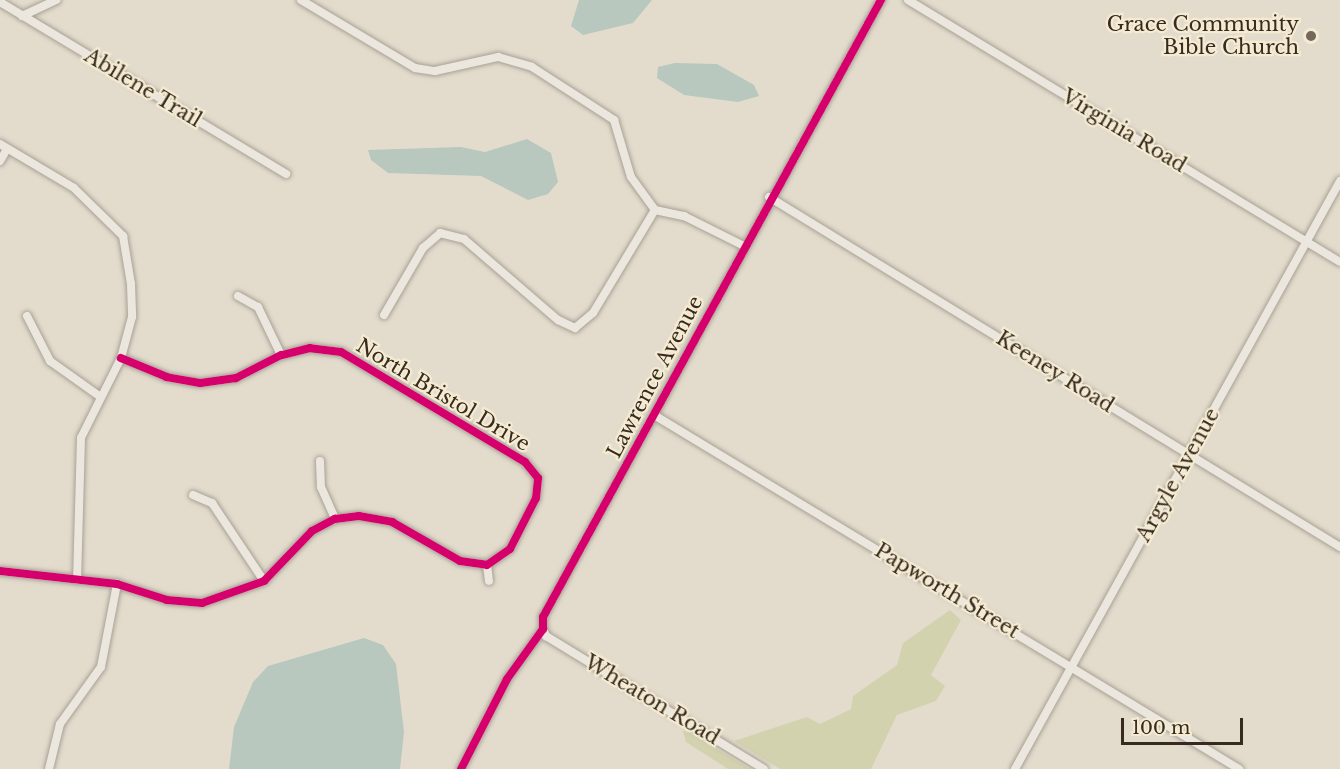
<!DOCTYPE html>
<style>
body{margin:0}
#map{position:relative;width:1340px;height:769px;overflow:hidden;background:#e3dccd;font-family:"Libre Baskerville",serif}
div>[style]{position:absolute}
.green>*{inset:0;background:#d2d2af}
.water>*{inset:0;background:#b8c8be}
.roads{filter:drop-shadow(0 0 2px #a8a195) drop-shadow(0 0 2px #a8a195)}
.minor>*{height:8px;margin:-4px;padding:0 4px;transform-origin:4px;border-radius:4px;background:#ece7de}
.cycleway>*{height:8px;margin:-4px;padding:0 4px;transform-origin:4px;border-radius:4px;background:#d6006c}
.dots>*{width:16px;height:16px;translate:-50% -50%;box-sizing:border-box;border:3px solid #f4ebd2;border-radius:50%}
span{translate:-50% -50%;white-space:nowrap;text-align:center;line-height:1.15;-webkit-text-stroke:4.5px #f4ebd2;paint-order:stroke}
.poi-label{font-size:20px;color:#372a1e}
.right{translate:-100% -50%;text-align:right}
.street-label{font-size:20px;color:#372a1e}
.scale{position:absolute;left:1121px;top:718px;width:122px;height:27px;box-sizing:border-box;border:3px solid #372a1e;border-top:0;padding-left:8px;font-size:18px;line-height:21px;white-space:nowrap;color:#372a1e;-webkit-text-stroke:4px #f4ebd2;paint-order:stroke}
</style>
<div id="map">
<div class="green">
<div style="clip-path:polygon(950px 610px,961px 620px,931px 675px,945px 686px,936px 701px,897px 715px,871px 769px,780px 769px,734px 741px,807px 717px,820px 724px,851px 709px,853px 696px,897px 665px,903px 643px)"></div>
<div style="clip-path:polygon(683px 731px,688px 732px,750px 769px,728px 769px,686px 742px)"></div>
</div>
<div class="water">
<div style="clip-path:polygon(579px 0,652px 0,633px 23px,583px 35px,571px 26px)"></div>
<div style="clip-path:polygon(675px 63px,717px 64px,754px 85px,759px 96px,738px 102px,684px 95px,657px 78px,658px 67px)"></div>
<div style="clip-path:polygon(527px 139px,551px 153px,558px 182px,548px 194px,528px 200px,481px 176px,388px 173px,371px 160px,368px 150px,461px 147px,485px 152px)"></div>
<div style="clip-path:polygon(364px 638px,383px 645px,396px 664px,404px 732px,400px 769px,229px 769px,234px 727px,253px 682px,268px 666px)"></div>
</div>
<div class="roads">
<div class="minor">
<div style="left:301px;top:0;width:133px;rotate:30.8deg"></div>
<div style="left:415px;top:68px;width:20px;rotate:9deg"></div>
<div style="left:435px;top:71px;width:65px;rotate:-12.5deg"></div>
<div style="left:498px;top:57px;width:35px;rotate:16deg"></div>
<div style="left:532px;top:67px;width:98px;rotate:32.9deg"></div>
<div style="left:614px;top:120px;width:59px;rotate:73.4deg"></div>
<div style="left:631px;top:177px;width:41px;rotate:54deg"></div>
<div style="left:655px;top:210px;width:30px;rotate:12deg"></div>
<div style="left:684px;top:216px;width:67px;rotate:26.6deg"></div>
<div style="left:908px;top:0;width:505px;rotate:31.24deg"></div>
<div style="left:0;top:2px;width:334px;rotate:31deg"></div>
<div style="left:22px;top:16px;width:38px;rotate:-25deg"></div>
<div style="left:0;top:144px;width:86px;rotate:30.7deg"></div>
<div style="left:74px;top:188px;width:69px;rotate:44.4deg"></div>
<div style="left:123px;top:236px;width:49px;rotate:80.5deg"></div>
<div style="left:131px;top:284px;width:33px;rotate:88deg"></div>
<div style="left:132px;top:317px;width:42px;rotate:105deg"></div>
<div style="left:121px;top:358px;width:89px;rotate:116.6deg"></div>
<div style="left:81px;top:438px;width:142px;rotate:91.6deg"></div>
<div style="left:0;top:161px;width:14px;rotate:-60deg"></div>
<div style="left:769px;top:197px;width:670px;rotate:31.51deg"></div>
<div style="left:238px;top:296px;width:23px;rotate:29deg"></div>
<div style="left:258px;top:307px;width:53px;rotate:64.4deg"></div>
<div style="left:384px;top:315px;width:78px;rotate:-59.8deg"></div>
<div style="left:423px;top:248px;width:23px;rotate:-41deg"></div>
<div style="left:440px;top:233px;width:25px;rotate:14deg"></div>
<div style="left:464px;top:239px;width:124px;rotate:40.8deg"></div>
<div style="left:558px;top:320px;width:19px;rotate:25deg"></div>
<div style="left:575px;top:328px;width:23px;rotate:-40deg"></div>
<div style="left:593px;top:313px;width:120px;rotate:-59deg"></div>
<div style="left:27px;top:316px;width:51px;rotate:62.9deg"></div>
<div style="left:50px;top:361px;width:60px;rotate:35.5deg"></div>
<div style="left:654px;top:415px;width:684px;rotate:31.18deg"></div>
<div style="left:320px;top:461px;width:26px;rotate:88deg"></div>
<div style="left:321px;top:487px;width:35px;rotate:66deg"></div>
<div style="left:193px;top:495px;width:21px;rotate:23deg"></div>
<div style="left:212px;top:503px;width:94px;rotate:56.3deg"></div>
<div style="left:487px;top:565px;width:16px;rotate:83deg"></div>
<div style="left:0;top:571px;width:118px;rotate:6.3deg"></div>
<div style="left:117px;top:584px;width:52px;rotate:17.7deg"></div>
<div style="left:167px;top:600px;width:35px;rotate:5deg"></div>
<div style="left:202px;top:603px;width:66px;rotate:-19.5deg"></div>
<div style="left:264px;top:581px;width:69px;rotate:-46.2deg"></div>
<div style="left:312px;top:531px;width:26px;rotate:-28deg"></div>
<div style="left:335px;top:519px;width:24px;rotate:-7deg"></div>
<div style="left:359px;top:516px;width:34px;rotate:10deg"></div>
<div style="left:392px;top:522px;width:78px;rotate:29.8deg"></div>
<div style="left:460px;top:561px;width:27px;rotate:8deg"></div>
<div style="left:487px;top:565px;width:28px;rotate:-35deg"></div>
<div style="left:510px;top:549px;width:57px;rotate:-63deg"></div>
<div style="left:536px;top:498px;width:20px;rotate:-84deg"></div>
<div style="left:538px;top:478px;width:21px;rotate:-129deg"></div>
<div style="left:525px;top:462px;width:214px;rotate:-149.1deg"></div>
<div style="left:341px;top:352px;width:31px;rotate:-173deg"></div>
<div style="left:310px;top:348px;width:30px;rotate:166deg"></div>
<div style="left:281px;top:355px;width:51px;rotate:152.9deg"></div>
<div style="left:236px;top:378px;width:36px;rotate:172deg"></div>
<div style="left:200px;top:383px;width:34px;rotate:-170deg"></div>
<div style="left:167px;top:377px;width:50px;rotate:-157.6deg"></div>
<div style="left:543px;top:629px;width:8px;rotate:67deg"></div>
<div style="left:546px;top:636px;width:255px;rotate:31.4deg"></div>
<div style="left:49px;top:769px;width:46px;rotate:-76.3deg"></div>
<div style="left:60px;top:724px;width:70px;rotate:-54.3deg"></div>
<div style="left:101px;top:667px;width:85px;rotate:-79.1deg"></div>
<div style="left:461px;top:769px;width:101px;rotate:-62.9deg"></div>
<div style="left:507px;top:679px;width:62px;rotate:-54.2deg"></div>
<div style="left:543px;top:629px;width:12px;rotate:-90deg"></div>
<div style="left:543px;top:617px;width:704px;rotate:-61.29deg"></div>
<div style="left:1015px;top:769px;width:672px;rotate:-61.07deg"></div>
</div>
</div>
<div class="cycleway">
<div style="left:0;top:571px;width:118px;rotate:6.3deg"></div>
<div style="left:117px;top:584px;width:52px;rotate:17.7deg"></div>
<div style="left:167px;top:600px;width:35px;rotate:5deg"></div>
<div style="left:202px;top:603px;width:66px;rotate:-19.5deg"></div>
<div style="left:264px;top:581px;width:69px;rotate:-46.2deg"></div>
<div style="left:312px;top:531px;width:26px;rotate:-28deg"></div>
<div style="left:335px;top:519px;width:24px;rotate:-7deg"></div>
<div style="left:359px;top:516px;width:34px;rotate:10deg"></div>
<div style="left:392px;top:522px;width:78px;rotate:29.8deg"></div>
<div style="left:460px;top:561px;width:27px;rotate:8deg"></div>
<div style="left:487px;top:565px;width:28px;rotate:-35deg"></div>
<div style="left:510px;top:549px;width:57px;rotate:-63deg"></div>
<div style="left:536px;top:498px;width:20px;rotate:-84deg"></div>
<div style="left:538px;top:478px;width:21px;rotate:-129deg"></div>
<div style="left:525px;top:462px;width:214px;rotate:-149.1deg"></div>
<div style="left:341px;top:352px;width:31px;rotate:-173deg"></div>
<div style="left:310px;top:348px;width:30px;rotate:166deg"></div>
<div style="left:281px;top:355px;width:51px;rotate:152.9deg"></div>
<div style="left:236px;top:378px;width:36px;rotate:172deg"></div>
<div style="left:200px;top:383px;width:34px;rotate:-170deg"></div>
<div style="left:167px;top:377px;width:50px;rotate:-157.6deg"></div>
<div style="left:461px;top:769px;width:101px;rotate:-62.9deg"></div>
<div style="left:507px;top:679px;width:62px;rotate:-54.2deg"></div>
<div style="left:543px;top:629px;width:12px;rotate:-90deg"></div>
<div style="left:543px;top:617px;width:704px;rotate:-61.29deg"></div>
</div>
<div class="dots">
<div style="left:1311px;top:36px;background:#73685b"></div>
</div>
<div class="poi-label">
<span class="right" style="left:1299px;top:36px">Grace Community<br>Bible Church</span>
</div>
<div class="street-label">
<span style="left:143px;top:88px;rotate:31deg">Abilene Trail</span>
<span style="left:1124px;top:131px;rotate:31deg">Virginia Road</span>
<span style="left:1055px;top:372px;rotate:32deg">Keeney Road</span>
<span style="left:655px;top:377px;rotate:-62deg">Lawrence Avenue</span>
<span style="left:443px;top:395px;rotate:31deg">North Bristol Drive</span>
<span style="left:1178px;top:475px;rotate:-61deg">Argyle Avenue</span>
<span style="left:947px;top:591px;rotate:31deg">Papworth Street</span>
<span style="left:652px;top:700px;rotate:31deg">Wheaton Road</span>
</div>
<div class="scale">100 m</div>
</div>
